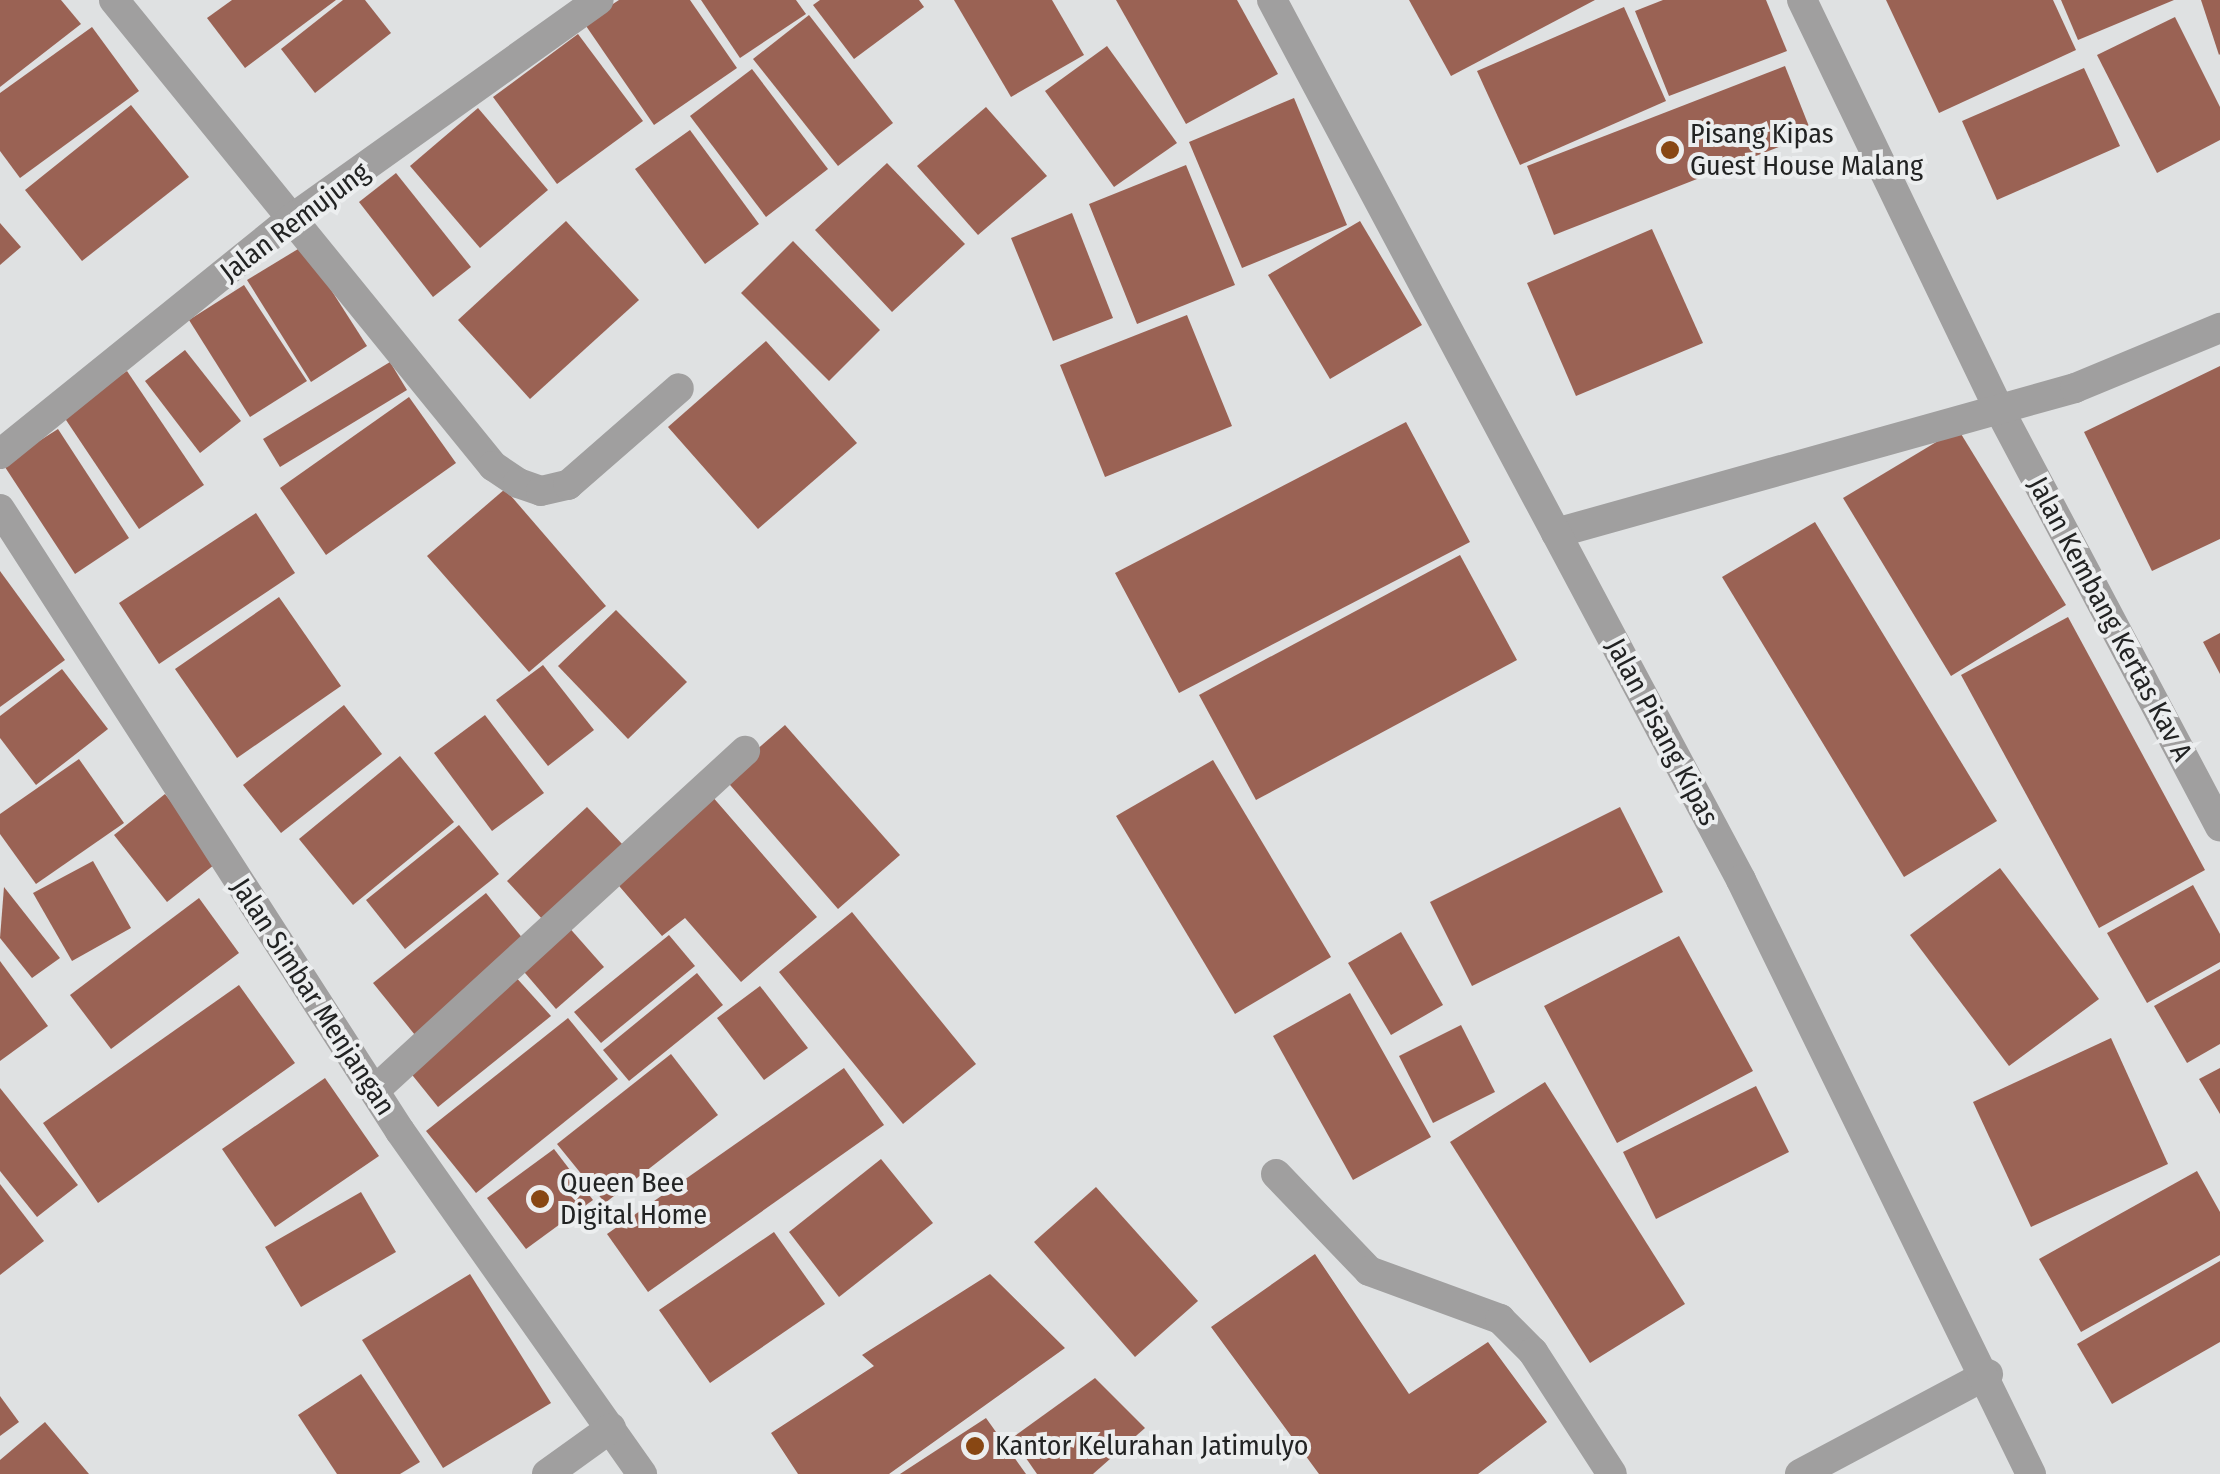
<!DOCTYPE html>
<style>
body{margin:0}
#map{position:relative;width:2220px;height:1474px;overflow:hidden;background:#dfe1e2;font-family:"Fira Sans Condensed",sans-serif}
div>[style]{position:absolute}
.building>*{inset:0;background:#9a6254}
.minor>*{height:30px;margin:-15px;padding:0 15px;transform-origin:15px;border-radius:15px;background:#a09f9f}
.tertiary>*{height:30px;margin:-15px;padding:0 15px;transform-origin:15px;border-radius:15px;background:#a09f9f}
.dots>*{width:28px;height:28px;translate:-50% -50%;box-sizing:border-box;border:5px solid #eceeef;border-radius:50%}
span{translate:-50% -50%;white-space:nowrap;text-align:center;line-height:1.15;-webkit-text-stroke:8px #eceeef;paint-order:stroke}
.poi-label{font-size:28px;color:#222323}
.left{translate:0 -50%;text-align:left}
.street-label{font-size:28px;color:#222323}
</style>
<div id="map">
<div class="building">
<div style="clip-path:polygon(0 0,61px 0,81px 24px,0 87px)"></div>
<div style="clip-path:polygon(232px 0,336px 0,245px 68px,207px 18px)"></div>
<div style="clip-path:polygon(343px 0,365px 0,391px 33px,315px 93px,281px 49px)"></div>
<div style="clip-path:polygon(619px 0,690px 0,737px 68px,654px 125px,584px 23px)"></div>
<div style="clip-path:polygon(701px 0,796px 0,806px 14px,740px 58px)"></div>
<div style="clip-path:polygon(820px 0,919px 0,924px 7px,854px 59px,813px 5px)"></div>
<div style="clip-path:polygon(954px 0,1052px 0,1084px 55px,1011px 97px)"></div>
<div style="clip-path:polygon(1116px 0,1237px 0,1278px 74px,1186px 124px)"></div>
<div style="clip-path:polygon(1409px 0,1595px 0,1451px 76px)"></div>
<div style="clip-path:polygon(1663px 0,1766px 0,1787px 51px,1669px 96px,1635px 11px)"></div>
<div style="clip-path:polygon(1886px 0,2053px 0,2076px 50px,1939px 113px)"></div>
<div style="clip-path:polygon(2061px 0,2174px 0,2078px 40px)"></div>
<div style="clip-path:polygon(2201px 0,2220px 0,2220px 54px,2219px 55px)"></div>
<div style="clip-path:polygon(1624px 7px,1666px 101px,1520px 165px,1477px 71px)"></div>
<div style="clip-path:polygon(809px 15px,893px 123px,838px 166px,753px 59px)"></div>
<div style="clip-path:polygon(2175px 17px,2220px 107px,2220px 140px,2157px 173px,2097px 55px)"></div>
<div style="clip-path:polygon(92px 27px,139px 91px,20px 178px,0 151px,0 93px)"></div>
<div style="clip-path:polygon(578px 34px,643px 121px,557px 184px,493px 97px)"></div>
<div style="clip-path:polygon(1107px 46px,1177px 143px,1114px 187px,1045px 91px)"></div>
<div style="clip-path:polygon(1785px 66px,1812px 134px,1554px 235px,1527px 166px)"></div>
<div style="clip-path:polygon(2084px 68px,2120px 146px,1997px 200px,1962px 121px)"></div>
<div style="clip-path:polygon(752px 69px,828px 169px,766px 217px,690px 116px)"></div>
<div style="clip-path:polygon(1294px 98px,1347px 225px,1242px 268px,1189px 142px)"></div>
<div style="clip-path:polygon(131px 105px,189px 177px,82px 261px,25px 190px)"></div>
<div style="clip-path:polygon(986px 107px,1047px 176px,978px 235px,917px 166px)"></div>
<div style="clip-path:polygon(478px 108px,548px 190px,480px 248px,410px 166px)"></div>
<div style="clip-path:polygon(690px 130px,759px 224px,705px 264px,635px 169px)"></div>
<div style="clip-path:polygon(887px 163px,965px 244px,892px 312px,815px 230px)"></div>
<div style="clip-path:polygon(1186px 165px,1235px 285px,1137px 324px,1089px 204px)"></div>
<div style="clip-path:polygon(396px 173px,471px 267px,433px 297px,359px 202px)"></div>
<div style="clip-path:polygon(1072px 213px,1113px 318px,1053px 341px,1011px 238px)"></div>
<div style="clip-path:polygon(566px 221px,639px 300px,530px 399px,458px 320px)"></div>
<div style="clip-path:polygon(1360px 221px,1422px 325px,1330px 379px,1268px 275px)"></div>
<div style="clip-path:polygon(0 223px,21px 247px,0 265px)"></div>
<div style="clip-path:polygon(1652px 229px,1703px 343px,1576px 396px,1527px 283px)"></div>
<div style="clip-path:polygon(793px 241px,880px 330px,829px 381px,741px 293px)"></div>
<div style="clip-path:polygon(303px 246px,367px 346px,311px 382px,247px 280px)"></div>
<div style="clip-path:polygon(244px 285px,307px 381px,250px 417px,189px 320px)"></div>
<div style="clip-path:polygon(1187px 315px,1232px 426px,1105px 477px,1060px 365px)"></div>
<div style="clip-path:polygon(766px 341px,857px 443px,758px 529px,668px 427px)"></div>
<div style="clip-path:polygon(185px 350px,241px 421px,200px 453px,145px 381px)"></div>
<div style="clip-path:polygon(390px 362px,407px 390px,280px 467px,263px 439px)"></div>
<div style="clip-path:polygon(2220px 366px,2220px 539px,2152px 571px,2084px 432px)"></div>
<div style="clip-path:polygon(127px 371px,204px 485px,139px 529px,62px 414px)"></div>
<div style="clip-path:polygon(409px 397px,456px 463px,326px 555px,280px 488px)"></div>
<div style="clip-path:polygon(1406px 422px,1470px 542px,1179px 693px,1115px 573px)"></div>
<div style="clip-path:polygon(58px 429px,129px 538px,75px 574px,3px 464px)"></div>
<div style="clip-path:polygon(1958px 429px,2066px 605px,1951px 676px,1843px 498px)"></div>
<div style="clip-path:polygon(505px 489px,606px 606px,529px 672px,427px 556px)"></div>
<div style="clip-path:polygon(256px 513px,295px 573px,159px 664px,119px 603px)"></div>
<div style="clip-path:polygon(1815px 522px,1997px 821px,1904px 877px,1722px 577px)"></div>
<div style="clip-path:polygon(1460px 555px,1517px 660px,1256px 800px,1199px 695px)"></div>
<div style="clip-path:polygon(0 571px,65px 660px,0 707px)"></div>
<div style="clip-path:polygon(279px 597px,341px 686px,237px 758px,175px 669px)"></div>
<div style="clip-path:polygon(616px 610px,687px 682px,628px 739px,558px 666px)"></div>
<div style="clip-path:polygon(2068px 617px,2205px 870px,2099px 928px,1961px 675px)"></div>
<div style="clip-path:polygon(2220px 633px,2220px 674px,2203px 642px)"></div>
<div style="clip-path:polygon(543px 665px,594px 730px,548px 766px,496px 700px)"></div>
<div style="clip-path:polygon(62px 669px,108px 729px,36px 785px,0 738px,0 716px)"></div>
<div style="clip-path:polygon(344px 705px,382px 754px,281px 833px,243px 785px)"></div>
<div style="clip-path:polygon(485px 715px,544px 793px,492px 831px,434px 753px)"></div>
<div style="clip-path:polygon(785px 725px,900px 855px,838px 909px,724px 778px)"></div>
<div style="clip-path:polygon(400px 756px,454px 822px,353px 905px,299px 839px)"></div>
<div style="clip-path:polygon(79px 759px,124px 823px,36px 884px,0 834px,0 814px)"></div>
<div style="clip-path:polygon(1213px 760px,1331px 957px,1235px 1014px,1116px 816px)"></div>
<div style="clip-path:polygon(165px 794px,219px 861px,167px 902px,114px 835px)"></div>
<div style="clip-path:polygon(711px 795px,817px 917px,741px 982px,685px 918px,662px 936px,614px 880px)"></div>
<div style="clip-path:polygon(587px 807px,624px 846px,544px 921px,507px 881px)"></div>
<div style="clip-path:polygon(1620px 807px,1663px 892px,1472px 986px,1430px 902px)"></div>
<div style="clip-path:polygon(459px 825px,499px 874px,405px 949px,366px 900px)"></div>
<div style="clip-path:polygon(93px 861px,131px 928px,72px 961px,33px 893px)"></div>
<div style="clip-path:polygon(2000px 868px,2099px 999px,2009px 1066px,1910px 935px)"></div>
<div style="clip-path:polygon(2193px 885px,2220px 934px,2220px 962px,2147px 1003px,2107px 933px)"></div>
<div style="clip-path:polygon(4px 887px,60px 958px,32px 978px,0 938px)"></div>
<div style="clip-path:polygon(486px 893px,528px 945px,415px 1035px,373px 983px)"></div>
<div style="clip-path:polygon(199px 898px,239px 953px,111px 1049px,70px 995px)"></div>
<div style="clip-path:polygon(852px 912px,976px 1064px,903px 1124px,779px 972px)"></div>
<div style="clip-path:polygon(566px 924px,604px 967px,556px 1009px,519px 966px)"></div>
<div style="clip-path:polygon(1401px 932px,1443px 1005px,1391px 1035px,1348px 963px)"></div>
<div style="clip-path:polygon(669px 935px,695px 966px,601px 1043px,574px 1012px)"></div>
<div style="clip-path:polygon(1679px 936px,1753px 1071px,1617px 1143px,1544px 1006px)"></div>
<div style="clip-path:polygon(0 961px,48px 1026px,0 1061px)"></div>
<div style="clip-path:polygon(2220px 969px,2220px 1044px,2187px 1063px,2154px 1006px)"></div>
<div style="clip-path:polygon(697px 973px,723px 1005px,629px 1081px,603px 1050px)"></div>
<div style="clip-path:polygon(513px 974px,551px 1016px,438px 1107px,409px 1071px)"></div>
<div style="clip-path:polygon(239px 985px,295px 1063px,98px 1203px,43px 1123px)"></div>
<div style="clip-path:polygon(760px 986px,808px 1048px,764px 1080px,717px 1018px)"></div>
<div style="clip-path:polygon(1350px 993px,1431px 1137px,1353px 1180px,1273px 1036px)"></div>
<div style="clip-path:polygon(568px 1018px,618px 1079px,476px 1193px,426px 1131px)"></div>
<div style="clip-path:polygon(1461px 1025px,1495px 1092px,1433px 1123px,1399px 1056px)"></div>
<div style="clip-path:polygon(2111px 1038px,2168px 1164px,2031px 1227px,1973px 1102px)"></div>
<div style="clip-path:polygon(671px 1054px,718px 1115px,605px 1203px,557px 1144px)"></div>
<div style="clip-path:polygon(844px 1068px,884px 1125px,648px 1292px,607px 1234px)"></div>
<div style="clip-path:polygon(2220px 1068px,2220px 1114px,2199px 1079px)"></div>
<div style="clip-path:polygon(325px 1078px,379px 1156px,275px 1227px,222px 1149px)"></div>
<div style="clip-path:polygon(1545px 1082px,1685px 1304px,1590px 1363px,1450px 1142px)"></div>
<div style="clip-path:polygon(1756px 1086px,1789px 1152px,1656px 1219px,1623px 1152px)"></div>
<div style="clip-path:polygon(0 1088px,78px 1185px,37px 1217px,0 1171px)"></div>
<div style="clip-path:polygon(554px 1149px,593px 1200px,526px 1249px,487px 1198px)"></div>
<div style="clip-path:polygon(881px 1159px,933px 1223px,839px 1297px,789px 1232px)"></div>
<div style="clip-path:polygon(2197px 1171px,2220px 1212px,2220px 1255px,2081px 1332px,2039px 1259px)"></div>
<div style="clip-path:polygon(0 1184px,44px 1241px,0 1275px)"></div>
<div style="clip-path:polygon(1096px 1187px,1198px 1301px,1135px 1357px,1034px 1242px)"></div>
<div style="clip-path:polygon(361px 1192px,396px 1252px,301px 1307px,265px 1247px)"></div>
<div style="clip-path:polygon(774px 1232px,825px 1304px,710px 1383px,659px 1310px)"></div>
<div style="clip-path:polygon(1315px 1254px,1409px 1394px,1488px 1342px,1547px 1422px,1478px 1474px,1319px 1474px,1211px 1327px)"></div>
<div style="clip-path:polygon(2220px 1261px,2220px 1342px,2112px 1404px,2077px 1344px)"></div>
<div style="clip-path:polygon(470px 1274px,551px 1403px,443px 1468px,362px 1340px)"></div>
<div style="clip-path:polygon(990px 1274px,1065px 1348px,889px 1474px,798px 1474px,771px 1433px,874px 1366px,862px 1355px)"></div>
<div style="clip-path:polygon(361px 1374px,420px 1462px,400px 1474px,337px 1474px,298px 1415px)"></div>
<div style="clip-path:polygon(1095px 1378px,1145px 1428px,1093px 1474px,1037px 1474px,1012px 1438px)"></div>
<div style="clip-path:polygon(0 1396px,19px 1422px,0 1436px)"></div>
<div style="clip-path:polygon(986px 1418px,1026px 1474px,900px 1474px)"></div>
<div style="clip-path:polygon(45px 1422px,89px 1474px,0 1474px,0 1460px)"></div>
</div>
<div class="minor">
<div style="left:114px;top:0;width:601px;rotate:50.88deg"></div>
<div style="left:493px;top:466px;width:30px;rotate:34deg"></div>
<div style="left:518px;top:483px;width:24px;rotate:19deg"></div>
<div style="left:541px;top:491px;width:28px;rotate:-13deg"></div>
<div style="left:568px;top:485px;width:147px;rotate:-41.1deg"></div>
<div style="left:1802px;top:0;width:456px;rotate:64.3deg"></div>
<div style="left:2000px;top:411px;width:470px;rotate:62.1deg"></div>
<div style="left:0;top:454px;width:373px;rotate:-38.9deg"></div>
<div style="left:290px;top:220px;width:379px;rotate:-35.5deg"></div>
<div style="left:0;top:509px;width:740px;rotate:57.26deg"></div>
<div style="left:400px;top:1131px;width:420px;rotate:54.8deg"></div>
<div style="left:1556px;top:533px;width:539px;rotate:-15.61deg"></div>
<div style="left:2075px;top:388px;width:157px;rotate:-22.5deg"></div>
<div style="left:375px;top:1090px;width:502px;rotate:-42.5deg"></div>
<div style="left:1276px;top:1174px;width:134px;rotate:46.2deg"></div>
<div style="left:1369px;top:1271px;width:140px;rotate:20.1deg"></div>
<div style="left:1500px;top:1319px;width:47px;rotate:45deg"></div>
<div style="left:1533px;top:1352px;width:145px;rotate:57.1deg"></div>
<div style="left:547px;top:1474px;width:79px;rotate:-35.7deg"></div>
<div style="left:1800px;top:1474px;width:213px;rotate:-28deg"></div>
</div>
<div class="tertiary">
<div style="left:1272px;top:0;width:997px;rotate:61.94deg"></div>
<div style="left:1741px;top:880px;width:661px;rotate:63.98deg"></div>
</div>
<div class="dots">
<div style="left:1670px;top:150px;background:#884713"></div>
<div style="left:540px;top:1199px;background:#884713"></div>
<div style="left:975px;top:1446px;background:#884713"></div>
</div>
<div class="poi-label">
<span class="left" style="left:1690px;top:150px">Pisang Kipas<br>Guest House Malang</span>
<span class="left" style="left:560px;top:1199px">Queen Bee<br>Digital Home</span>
<span class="left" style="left:995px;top:1446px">Kantor Kelurahan Jatimulyo</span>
</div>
<div class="street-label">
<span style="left:295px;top:222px;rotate:-37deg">Jalan Remujung</span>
<span style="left:2110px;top:619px;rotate:62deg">Jalan Kembang Kertas Kav A</span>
<span style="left:1662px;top:732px;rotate:62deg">Jalan Pisang Kipas</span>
<span style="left:313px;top:997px;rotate:57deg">Jalan Simbar Menjangan</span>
</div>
</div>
